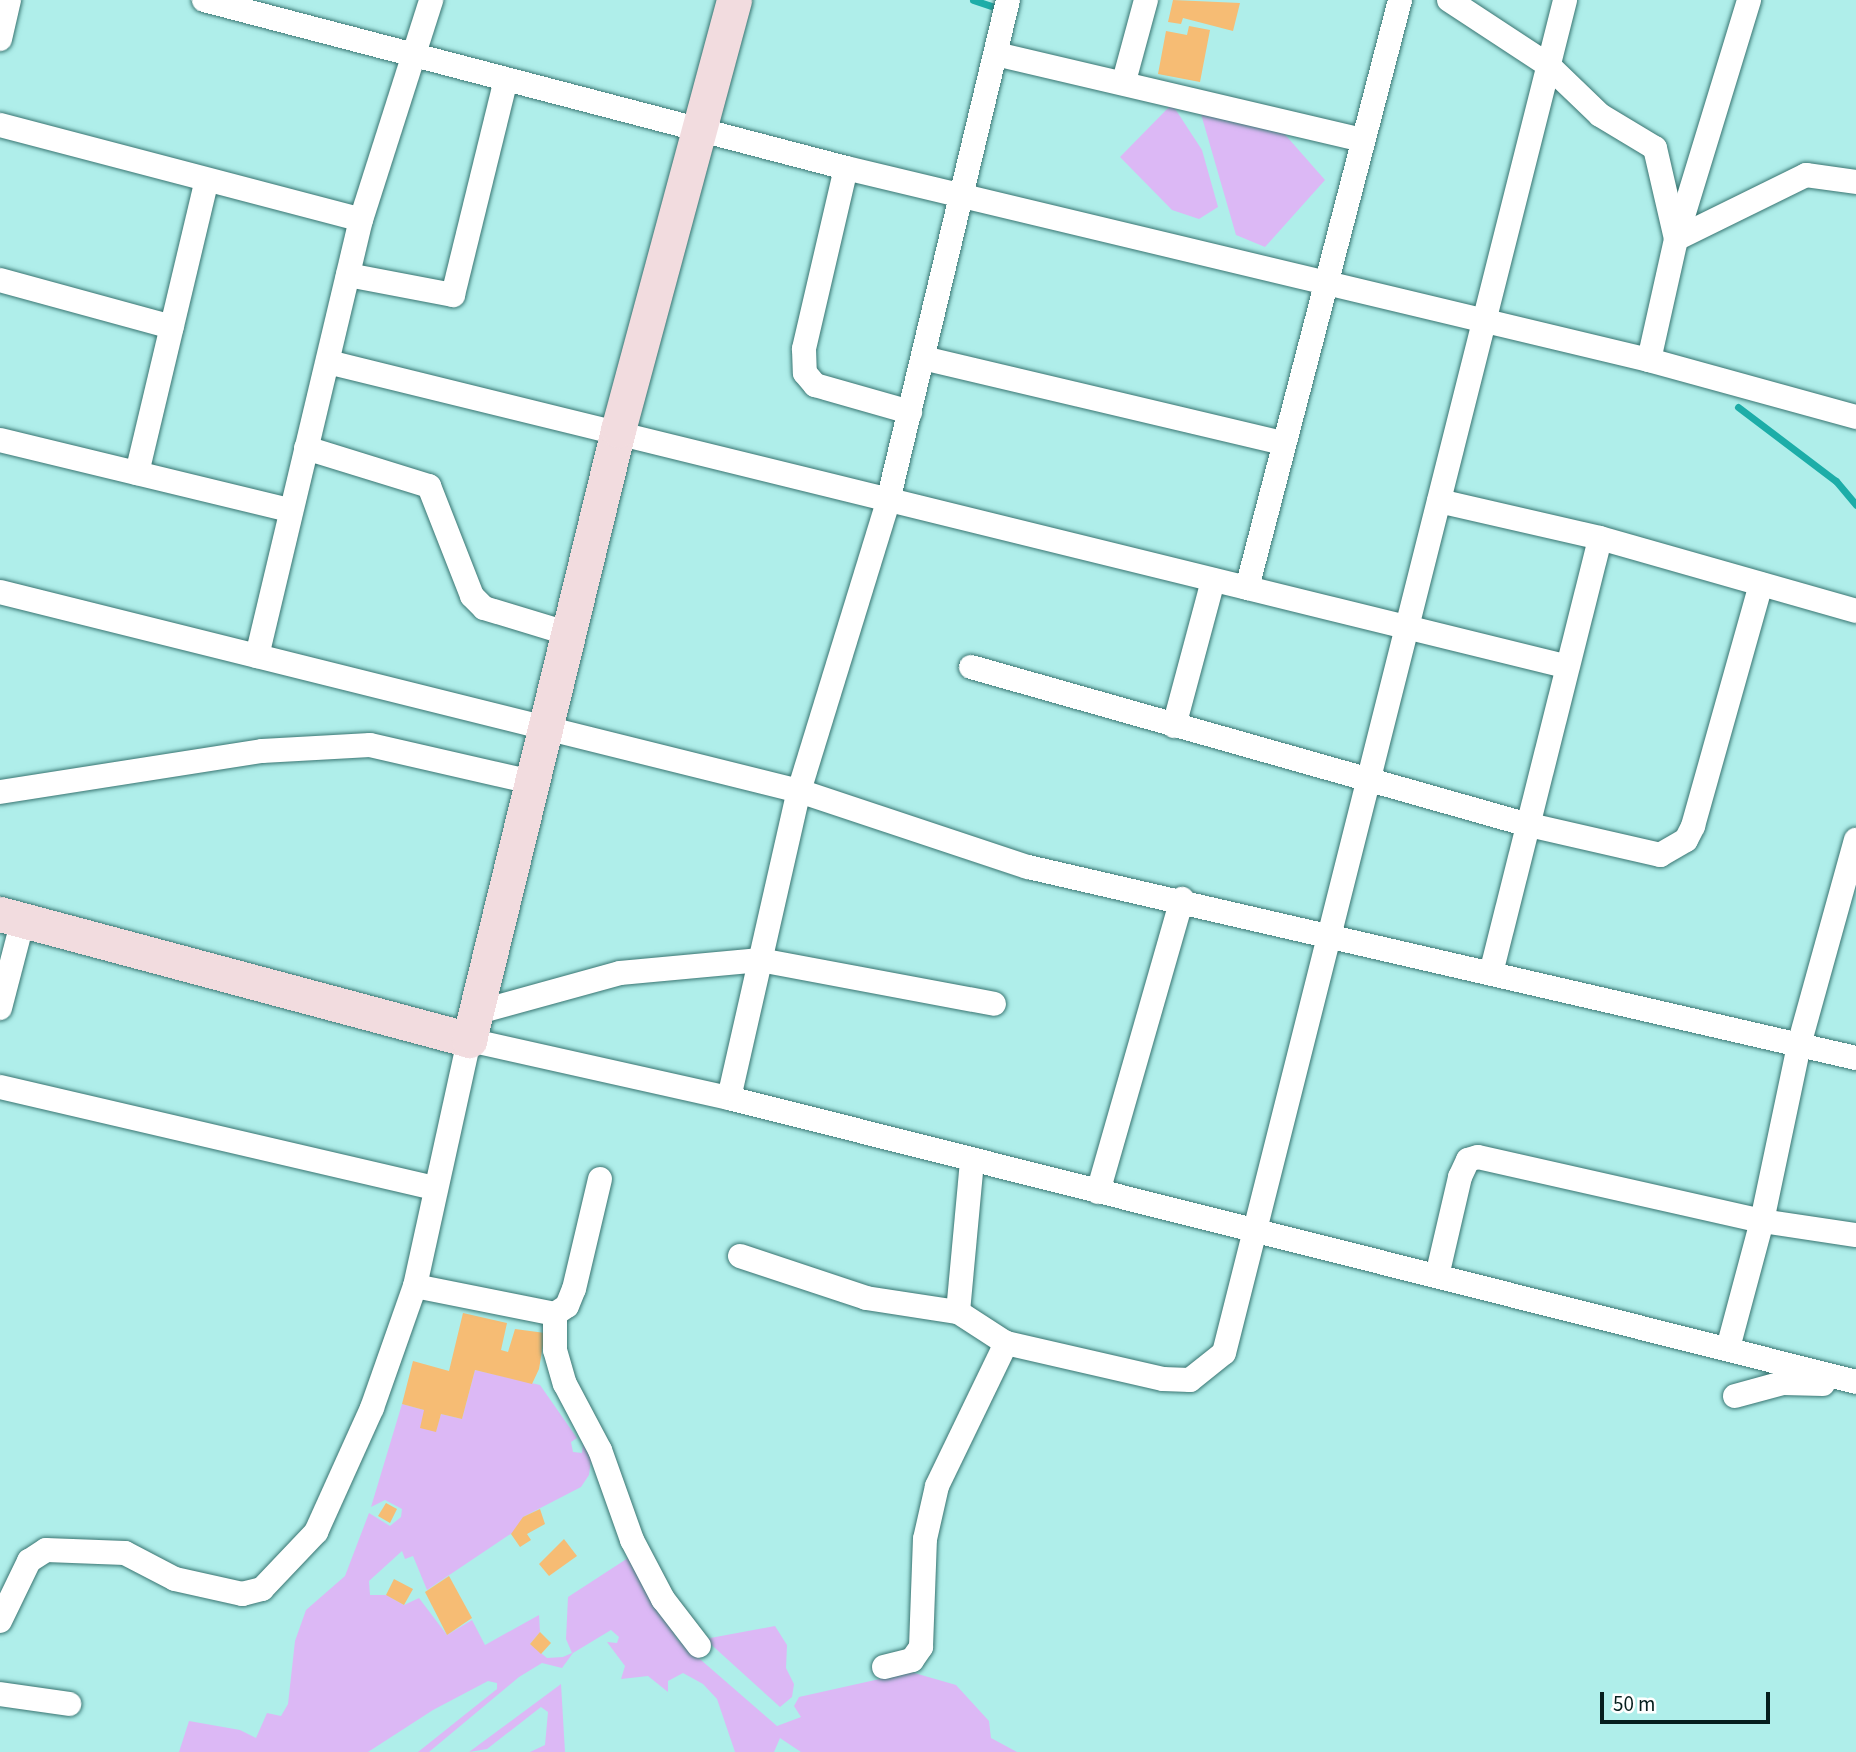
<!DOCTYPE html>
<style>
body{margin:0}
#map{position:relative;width:1856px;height:1752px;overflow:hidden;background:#afeeea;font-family:"Source Sans 3",sans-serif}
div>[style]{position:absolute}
.green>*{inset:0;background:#dcb8f5}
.stream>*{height:7px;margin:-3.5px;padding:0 3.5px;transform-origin:3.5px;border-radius:3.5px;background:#1dada8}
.building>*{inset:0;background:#f6bc74}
.roads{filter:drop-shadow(0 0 2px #397572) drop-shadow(0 0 2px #397572)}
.street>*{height:24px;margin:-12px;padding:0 12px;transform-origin:12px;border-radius:12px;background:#fff}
.secondary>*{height:35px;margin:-17.5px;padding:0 17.5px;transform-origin:17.5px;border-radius:17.5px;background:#f2dcdf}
span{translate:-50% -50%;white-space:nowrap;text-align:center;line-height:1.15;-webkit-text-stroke:5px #fff;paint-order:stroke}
.scale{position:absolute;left:1600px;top:1692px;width:170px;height:32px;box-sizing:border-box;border:4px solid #051e1d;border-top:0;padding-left:9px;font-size:21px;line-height:24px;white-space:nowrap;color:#051e1d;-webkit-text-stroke:5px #fff;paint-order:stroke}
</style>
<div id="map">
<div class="green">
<div style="clip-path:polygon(1172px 104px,1202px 150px,1218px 207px,1199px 219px,1172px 210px,1120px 157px)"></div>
<div style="clip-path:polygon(1199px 107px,1274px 122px,1325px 180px,1265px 247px,1236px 235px)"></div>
<div style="clip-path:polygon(475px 1370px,540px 1385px,577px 1438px,571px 1442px,573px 1452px,582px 1453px,583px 1444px,591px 1459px,589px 1475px,581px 1487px,523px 1517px,518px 1529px,427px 1590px,413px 1556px,405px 1559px,402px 1551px,369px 1581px,370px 1595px,386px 1595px,404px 1605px,419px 1598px,447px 1635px,472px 1620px,485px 1645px,539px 1615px,540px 1632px,530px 1644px,547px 1658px,563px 1657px,572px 1653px,566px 1639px,568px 1597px,628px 1558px,678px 1640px,777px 1726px,801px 1717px,794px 1706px,799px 1697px,911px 1672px,956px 1685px,989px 1721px,991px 1738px,1017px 1752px,801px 1752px,780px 1738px,774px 1752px,735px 1752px,717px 1699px,703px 1684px,683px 1673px,668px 1681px,668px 1692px,648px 1676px,621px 1679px,625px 1666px,607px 1642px,617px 1643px,619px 1637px,611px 1630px,573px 1653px,562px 1668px,542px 1663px,519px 1677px,429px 1752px,418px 1752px,497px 1689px,497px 1683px,488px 1681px,433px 1710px,368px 1752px,179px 1752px,189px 1721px,240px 1730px,256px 1738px,267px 1713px,281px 1716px,288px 1704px,295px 1641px,306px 1610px,345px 1576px,369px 1513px,390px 1526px,401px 1517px,402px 1509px,385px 1500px,371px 1507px,402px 1404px,424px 1410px,436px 1431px,441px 1414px,462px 1419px)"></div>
<div style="clip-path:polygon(775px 1626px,787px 1645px,786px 1668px,794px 1684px,792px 1697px,780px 1707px,705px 1639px)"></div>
<div style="clip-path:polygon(561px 1684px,565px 1752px,530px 1752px,545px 1745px,548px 1712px,541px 1707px,487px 1749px,469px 1752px)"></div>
</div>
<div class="stream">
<div style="left:973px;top:0;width:22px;rotate:18deg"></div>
<div style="left:1738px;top:407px;width:123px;rotate:37.1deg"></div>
<div style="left:1836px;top:481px;width:31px;rotate:50deg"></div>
</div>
<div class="building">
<div style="clip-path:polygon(1173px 0,1240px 3px,1233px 31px,1183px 18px,1181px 24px,1168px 22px)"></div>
<div style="clip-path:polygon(1189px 26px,1210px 30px,1200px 82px,1158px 74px,1166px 31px,1187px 35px)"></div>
<div style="clip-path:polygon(463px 1313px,507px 1323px,501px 1350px,508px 1352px,515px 1329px,545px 1333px,539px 1369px,532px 1384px,475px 1370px,462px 1419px,441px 1414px,436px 1432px,420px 1428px,424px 1410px,402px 1404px,413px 1361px,449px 1371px)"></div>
<div style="clip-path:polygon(386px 1503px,397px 1509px,390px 1523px,378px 1516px)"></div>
<div style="clip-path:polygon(540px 1509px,545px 1524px,527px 1534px,531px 1540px,520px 1547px,511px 1534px,523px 1517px)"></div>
<div style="clip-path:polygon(564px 1539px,577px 1556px,549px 1576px,539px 1564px)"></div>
<div style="clip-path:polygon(449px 1576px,472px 1618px,447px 1635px,425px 1592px)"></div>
<div style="clip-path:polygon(394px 1579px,413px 1589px,404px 1605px,386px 1595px)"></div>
<div style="clip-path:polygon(540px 1632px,551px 1643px,541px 1654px,530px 1644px)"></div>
</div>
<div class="roads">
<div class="street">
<div style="left:204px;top:0;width:664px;rotate:14.66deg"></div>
<div style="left:846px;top:168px;width:826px;rotate:13.45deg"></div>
<div style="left:1649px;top:360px;width:215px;rotate:15.4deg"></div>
<div style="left:1449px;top:0;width:118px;rotate:33.3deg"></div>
<div style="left:1548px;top:65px;width:72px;rotate:43.9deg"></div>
<div style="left:1600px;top:115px;width:64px;rotate:31deg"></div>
<div style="left:1655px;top:148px;width:93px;rotate:77deg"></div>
<div style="left:0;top:39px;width:40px;rotate:-77deg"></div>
<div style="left:996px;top:54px;width:376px;rotate:13.2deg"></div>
<div style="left:1124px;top:81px;width:84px;rotate:-74.8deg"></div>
<div style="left:0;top:125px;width:373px;rotate:14.7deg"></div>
<div style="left:846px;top:168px;width:186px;rotate:103.1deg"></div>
<div style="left:804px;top:349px;width:24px;rotate:88deg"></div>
<div style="left:805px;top:373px;width:16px;rotate:50deg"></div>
<div style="left:815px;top:385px;width:99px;rotate:15.9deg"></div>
<div style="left:1676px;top:239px;width:250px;rotate:-73deg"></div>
<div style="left:348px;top:275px;width:107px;rotate:10.8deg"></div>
<div style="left:453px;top:295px;width:221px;rotate:-76.2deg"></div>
<div style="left:0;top:280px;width:178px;rotate:15.3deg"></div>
<div style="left:923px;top:358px;width:370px;rotate:13.3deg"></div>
<div style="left:1649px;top:360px;width:124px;rotate:-77.4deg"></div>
<div style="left:1676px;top:239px;width:145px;rotate:-26.2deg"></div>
<div style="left:1806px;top:175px;width:50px;rotate:8deg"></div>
<div style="left:328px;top:362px;width:1274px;rotate:13.81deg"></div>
<div style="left:0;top:440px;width:298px;rotate:13.6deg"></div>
<div style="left:306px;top:448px;width:129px;rotate:17.2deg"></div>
<div style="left:429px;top:486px;width:118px;rotate:68.6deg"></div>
<div style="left:472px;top:596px;width:17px;rotate:45deg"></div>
<div style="left:484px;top:608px;width:87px;rotate:16.8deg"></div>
<div style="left:137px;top:473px;width:301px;rotate:-76.6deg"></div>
<div style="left:1439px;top:501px;width:165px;rotate:12.9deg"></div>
<div style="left:1600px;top:538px;width:266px;rotate:15.9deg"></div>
<div style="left:1247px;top:588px;width:608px;rotate:-75.41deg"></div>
<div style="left:0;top:592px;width:823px;rotate:13.99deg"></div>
<div style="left:799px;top:791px;width:241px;rotate:18.4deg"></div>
<div style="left:1028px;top:867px;width:850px;rotate:12.99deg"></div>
<div style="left:257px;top:656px;width:448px;rotate:-76.6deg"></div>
<div style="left:361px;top:220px;width:231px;rotate:-72.3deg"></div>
<div style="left:971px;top:667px;width:576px;rotate:15.82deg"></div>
<div style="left:1525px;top:824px;width:139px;rotate:12.9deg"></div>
<div style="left:1660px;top:855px;width:30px;rotate:-30deg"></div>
<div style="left:1686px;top:840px;width:16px;rotate:-63deg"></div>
<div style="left:1693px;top:826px;width:251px;rotate:-74.3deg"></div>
<div style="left:1174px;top:726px;width:151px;rotate:-75deg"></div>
<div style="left:0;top:792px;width:265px;rotate:-8.9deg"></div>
<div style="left:262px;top:751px;width:108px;rotate:-3.2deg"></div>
<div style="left:370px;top:745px;width:166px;rotate:12.9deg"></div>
<div style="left:1491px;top:973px;width:448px;rotate:-75.9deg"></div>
<div style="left:0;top:1008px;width:91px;rotate:-75.4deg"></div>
<div style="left:475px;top:1013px;width:150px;rotate:-15.4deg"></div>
<div style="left:620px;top:973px;width:141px;rotate:-5.3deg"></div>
<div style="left:760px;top:960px;width:238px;rotate:10.6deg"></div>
<div style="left:0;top:1087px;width:447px;rotate:13.1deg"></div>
<div style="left:729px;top:1098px;width:315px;rotate:-77.2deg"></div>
<div style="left:799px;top:791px;width:303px;rotate:-72.9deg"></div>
<div style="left:888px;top:501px;width:515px;rotate:-76.53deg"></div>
<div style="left:1098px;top:1192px;width:305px;rotate:-74deg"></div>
<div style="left:740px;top:1256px;width:133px;rotate:18.4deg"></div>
<div style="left:866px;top:1298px;width:93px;rotate:8.7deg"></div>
<div style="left:958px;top:1312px;width:57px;rotate:32.9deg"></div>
<div style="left:1006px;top:1343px;width:161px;rotate:12.9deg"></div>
<div style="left:1163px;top:1379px;width:27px;rotate:2deg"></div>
<div style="left:1190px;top:1380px;width:43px;rotate:-38.5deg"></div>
<div style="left:1224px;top:1353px;width:1395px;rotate:-75.85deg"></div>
<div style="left:1437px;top:1276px;width:102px;rotate:-76.9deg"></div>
<div style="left:1460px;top:1177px;width:19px;rotate:-65deg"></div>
<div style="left:1468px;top:1160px;width:10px;rotate:-17deg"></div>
<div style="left:1478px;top:1157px;width:291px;rotate:12.7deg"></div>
<div style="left:1762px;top:1221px;width:95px;rotate:8.5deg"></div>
<div style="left:415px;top:1286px;width:143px;rotate:11.3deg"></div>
<div style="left:555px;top:1314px;width:14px;rotate:-34deg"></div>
<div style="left:567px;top:1306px;width:18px;rotate:-68deg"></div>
<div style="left:574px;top:1289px;width:113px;rotate:-76.7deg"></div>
<div style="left:958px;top:1312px;width:152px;rotate:-84.7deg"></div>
<div style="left:555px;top:1314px;width:36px;rotate:90deg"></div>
<div style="left:555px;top:1350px;width:35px;rotate:74deg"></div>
<div style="left:565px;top:1384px;width:75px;rotate:62.1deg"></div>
<div style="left:600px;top:1450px;width:96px;rotate:70.4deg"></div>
<div style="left:632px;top:1540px;width:67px;rotate:62.3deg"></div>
<div style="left:663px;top:1599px;width:59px;rotate:52.5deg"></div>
<div style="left:1728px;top:1348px;width:131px;rotate:-75deg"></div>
<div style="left:1762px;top:1221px;width:180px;rotate:-78.1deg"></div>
<div style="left:1799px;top:1045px;width:213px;rotate:-74.5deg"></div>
<div style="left:1735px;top:1396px;width:50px;rotate:-15.2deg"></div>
<div style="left:1783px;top:1383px;width:40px;rotate:1.4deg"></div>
<div style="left:0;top:1621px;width:67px;rotate:-64.2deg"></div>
<div style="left:29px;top:1561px;width:20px;rotate:-33deg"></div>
<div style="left:46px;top:1550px;width:79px;rotate:2.2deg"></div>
<div style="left:125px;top:1553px;width:56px;rotate:27.5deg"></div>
<div style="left:175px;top:1579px;width:69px;rotate:12.6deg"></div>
<div style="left:242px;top:1594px;width:21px;rotate:-14deg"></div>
<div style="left:262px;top:1589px;width:79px;rotate:-46.5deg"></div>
<div style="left:316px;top:1532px;width:136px;rotate:-65.7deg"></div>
<div style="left:372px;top:1408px;width:129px;rotate:-70.6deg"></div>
<div style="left:415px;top:1286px;width:252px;rotate:-77.6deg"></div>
<div style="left:469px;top:1040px;width:266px;rotate:12.6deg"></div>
<div style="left:729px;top:1098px;width:1162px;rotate:14.14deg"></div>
<div style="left:884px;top:1667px;width:29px;rotate:-14deg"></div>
<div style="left:912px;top:1660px;width:16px;rotate:-55deg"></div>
<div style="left:921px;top:1647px;width:108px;rotate:-87.9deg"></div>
<div style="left:925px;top:1539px;width:54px;rotate:-77.2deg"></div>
<div style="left:937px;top:1486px;width:159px;rotate:-64.2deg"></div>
<div style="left:0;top:1694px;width:70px;rotate:8.2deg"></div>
</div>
<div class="secondary">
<div style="left:0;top:914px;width:486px;rotate:15deg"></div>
<div style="left:469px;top:1040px;width:628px;rotate:-76.27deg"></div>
<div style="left:618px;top:430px;width:445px;rotate:-74.9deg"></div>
</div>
</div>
<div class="scale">50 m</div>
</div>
